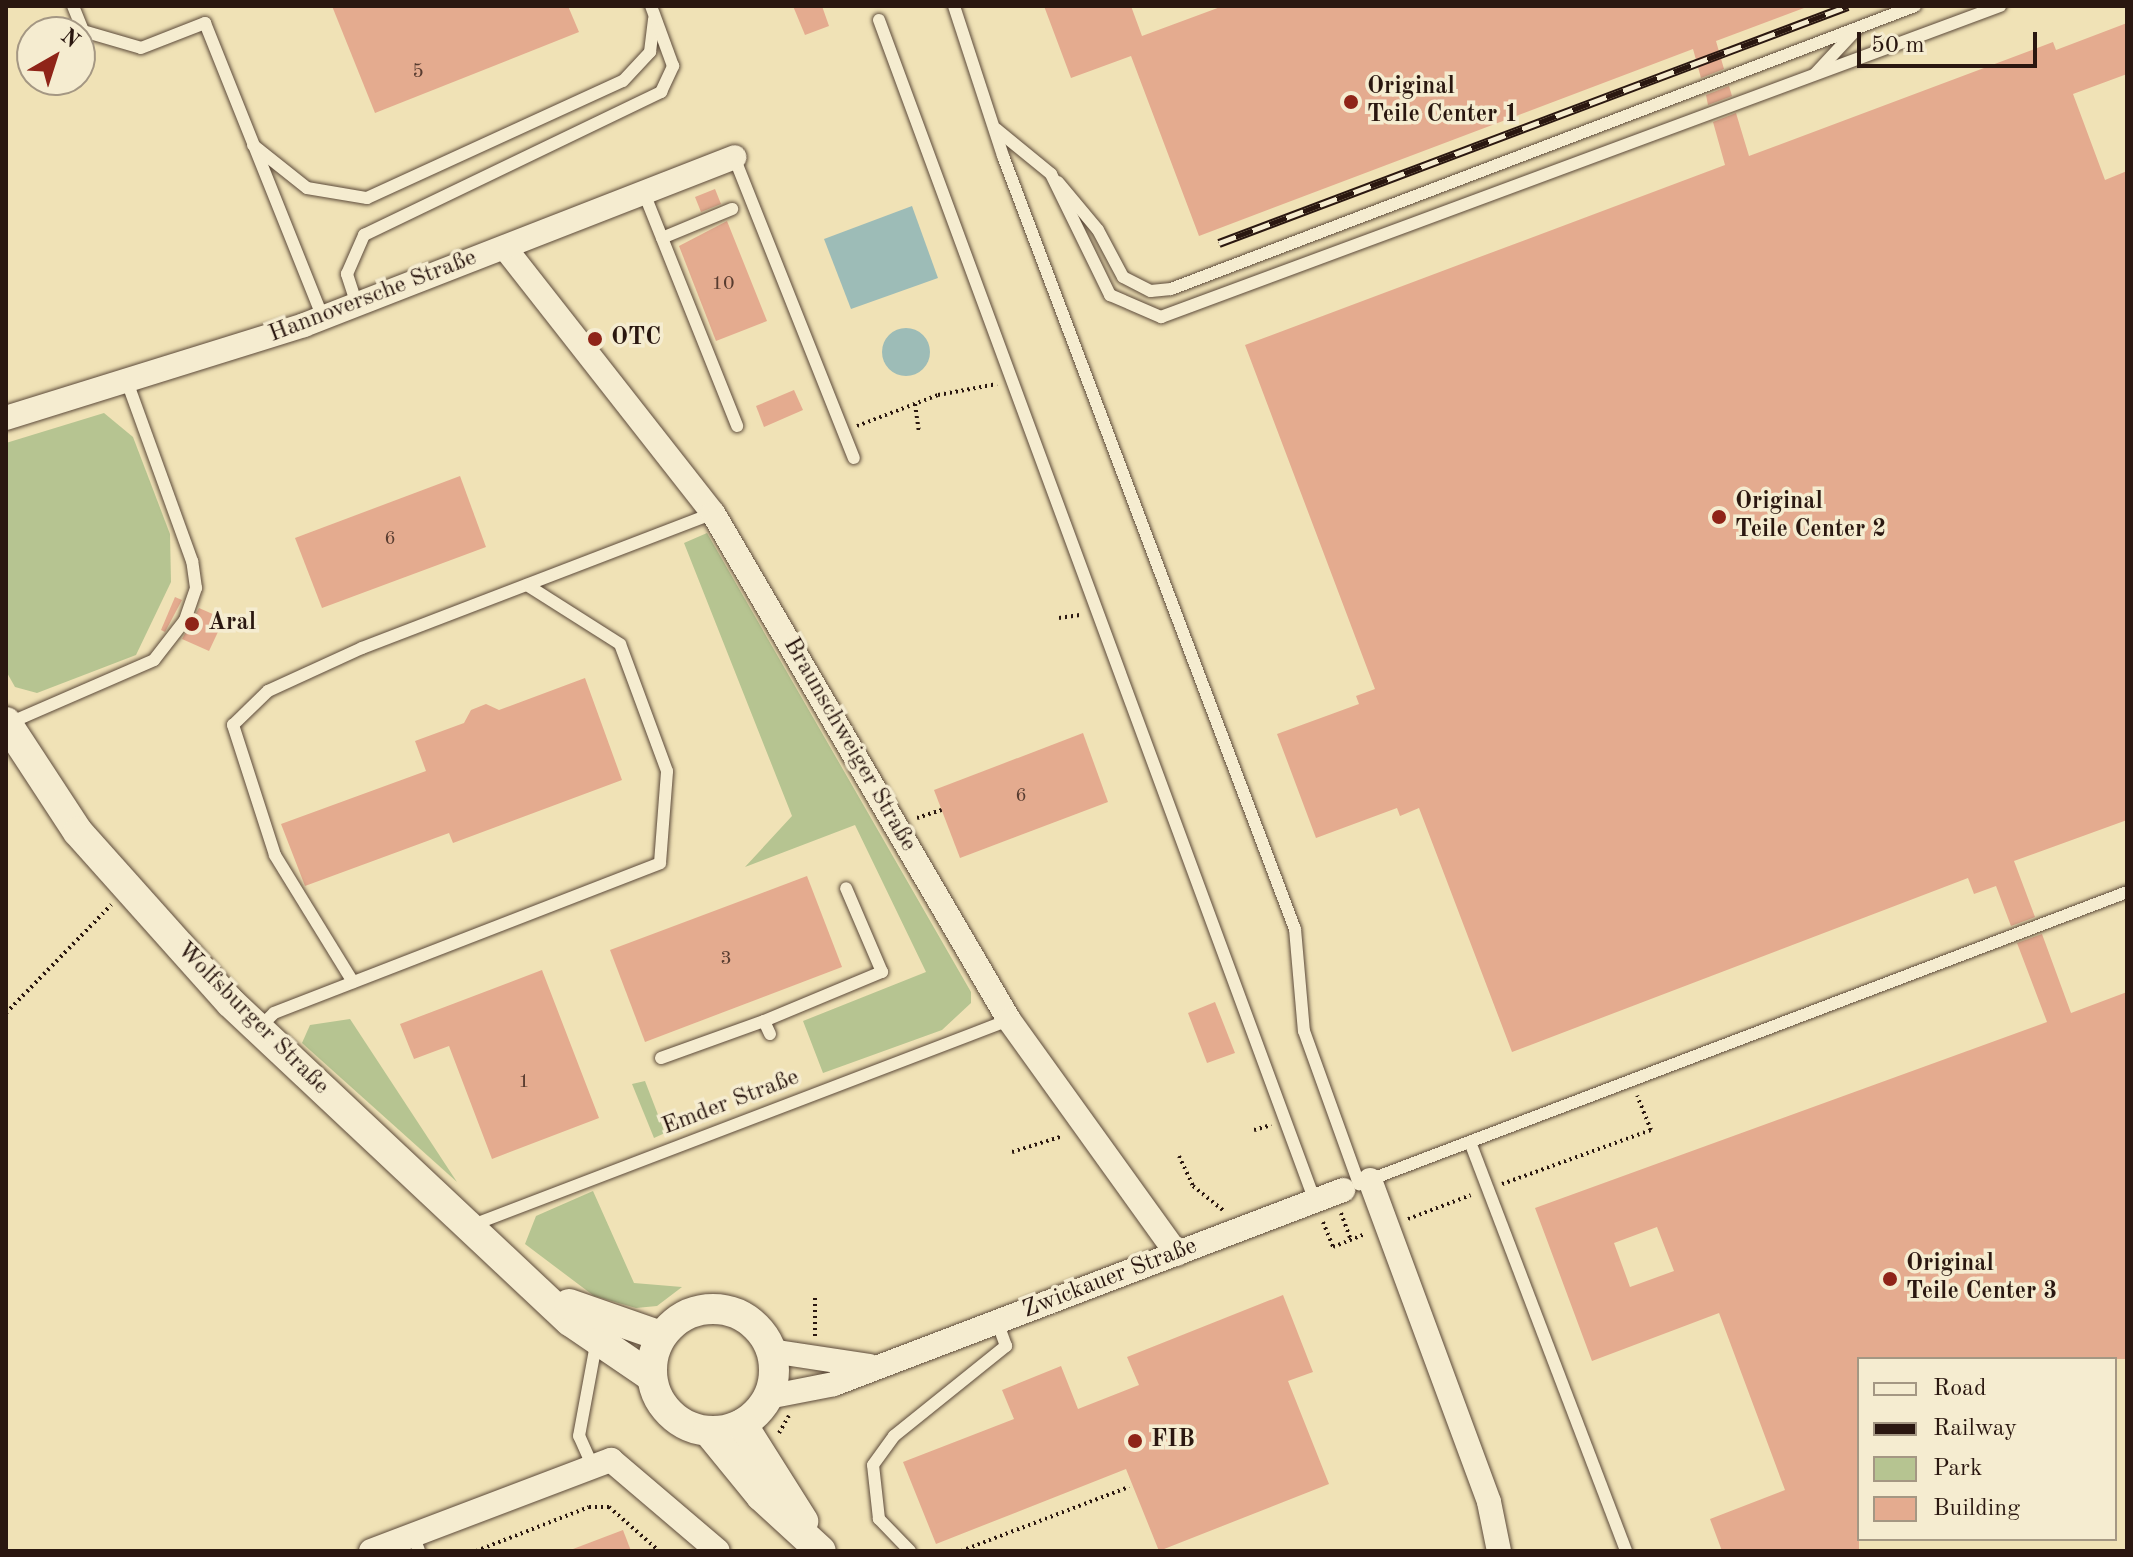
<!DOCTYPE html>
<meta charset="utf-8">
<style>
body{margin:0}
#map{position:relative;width:2133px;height:1557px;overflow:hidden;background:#f0e2b6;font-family:"Old Standard TT",serif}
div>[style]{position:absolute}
.green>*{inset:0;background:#b6c491}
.water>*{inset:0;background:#9dbcb7}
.round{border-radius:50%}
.building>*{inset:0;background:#e4ab8f}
.path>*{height:4px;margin-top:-2px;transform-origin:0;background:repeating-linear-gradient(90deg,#2a1710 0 2px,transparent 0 6px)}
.roads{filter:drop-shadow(0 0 2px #5c4a3a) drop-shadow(0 0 2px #5c4a3a)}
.service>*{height:12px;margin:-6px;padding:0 6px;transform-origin:6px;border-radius:6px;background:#f5ecd0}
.minor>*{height:24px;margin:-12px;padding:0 12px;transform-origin:12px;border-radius:12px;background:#f5ecd0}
.tertiary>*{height:30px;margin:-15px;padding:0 15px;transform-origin:15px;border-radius:15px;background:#f5ecd0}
.tertiary>.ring{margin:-15px;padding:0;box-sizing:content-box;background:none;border:30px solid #f5ecd0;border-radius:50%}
.rail>*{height:9px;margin-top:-4.5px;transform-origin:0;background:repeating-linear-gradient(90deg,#f5ecd0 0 18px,#2a1710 0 36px);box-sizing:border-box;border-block:2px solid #2a1710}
.dots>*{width:22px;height:22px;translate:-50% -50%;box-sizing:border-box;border:4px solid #f5ecd0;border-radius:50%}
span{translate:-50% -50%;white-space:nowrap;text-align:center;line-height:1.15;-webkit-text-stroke:7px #f5ecd0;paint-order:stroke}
.number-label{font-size:20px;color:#583c30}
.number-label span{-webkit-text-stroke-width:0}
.poi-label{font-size:24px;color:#2a1710;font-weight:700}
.left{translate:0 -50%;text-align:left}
.street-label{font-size:24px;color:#2a1710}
.frame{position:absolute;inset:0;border:8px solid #2a1710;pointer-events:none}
.legend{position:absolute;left:1857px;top:1357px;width:260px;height:184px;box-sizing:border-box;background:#f5ecd0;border:2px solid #a49783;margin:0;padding:10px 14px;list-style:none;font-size:24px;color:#2a1710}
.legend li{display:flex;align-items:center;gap:16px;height:40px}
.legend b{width:40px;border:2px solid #a49783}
.north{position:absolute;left:16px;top:16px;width:80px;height:80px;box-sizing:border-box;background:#f5ecd0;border:2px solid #a49783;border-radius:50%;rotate:39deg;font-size:22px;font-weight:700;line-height:32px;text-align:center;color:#2a1710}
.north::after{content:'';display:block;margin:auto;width:28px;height:36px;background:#8f2418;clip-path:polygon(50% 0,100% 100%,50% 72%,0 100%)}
.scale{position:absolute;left:1857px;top:32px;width:180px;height:36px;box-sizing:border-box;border:4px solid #2a1710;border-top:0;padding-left:10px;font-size:24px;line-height:28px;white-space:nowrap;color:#2a1710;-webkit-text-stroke:6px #f5ecd0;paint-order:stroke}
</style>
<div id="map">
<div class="green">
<div style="clip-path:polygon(104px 413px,133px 437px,170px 534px,171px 582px,136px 655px,37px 693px,15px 687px,6px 671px,6px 443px)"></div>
<div style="clip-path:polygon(707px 533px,971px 992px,971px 1003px,942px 1030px,823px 1073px,803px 1021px,926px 972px,855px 825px,745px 867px,792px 816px,684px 543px)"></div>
<div style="clip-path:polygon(350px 1019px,457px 1182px,302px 1043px,310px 1025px)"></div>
<div style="clip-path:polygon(645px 1081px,665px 1133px,654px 1138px,632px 1084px)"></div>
<div style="clip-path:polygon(593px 1191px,634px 1283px,682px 1287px,657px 1306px,636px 1308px,594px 1296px,525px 1244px,536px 1216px)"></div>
</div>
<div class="water">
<div style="clip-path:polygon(912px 206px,938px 278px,851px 309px,824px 239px)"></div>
<div class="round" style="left:882px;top:328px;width:48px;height:48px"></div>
</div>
<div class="building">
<div style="clip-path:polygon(332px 6px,568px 6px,579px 32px,375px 113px)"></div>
<div style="clip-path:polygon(793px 6px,822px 6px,829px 26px,805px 35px)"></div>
<div style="clip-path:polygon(1044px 6px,1131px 6px,1142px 36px,1223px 6px,1804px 8px,1716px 41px,1724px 69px,1701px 78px,1693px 49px,1199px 236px,1131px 56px,1071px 78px)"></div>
<div style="clip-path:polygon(2127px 23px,2127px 74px,2073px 94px,2105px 180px,2127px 171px,2127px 820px,2014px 861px,2035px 917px,2011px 926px,1996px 886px,1974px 894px,1968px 878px,1512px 1052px,1419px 808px,1400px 816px,1397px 808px,1316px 838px,1277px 734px,1359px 704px,1356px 696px,1375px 689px,1245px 345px,1725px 165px,1713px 122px,1736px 113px,1749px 156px,2053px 42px,2056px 50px)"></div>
<div style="clip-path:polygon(1729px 86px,1732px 96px,1708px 105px,1706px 95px)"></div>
<div style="clip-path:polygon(715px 189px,721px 204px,701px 212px,695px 197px)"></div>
<div style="clip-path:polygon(727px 221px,767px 321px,716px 341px,679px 246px)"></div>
<div style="clip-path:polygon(794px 390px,803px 410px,764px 427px,756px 406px)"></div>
<div style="clip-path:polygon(460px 476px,486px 547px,322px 608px,295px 538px)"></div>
<div style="clip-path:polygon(175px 597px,182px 600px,165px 632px,161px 630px)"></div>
<div style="clip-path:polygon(199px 608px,224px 619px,209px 651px,182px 639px)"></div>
<div style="clip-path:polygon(585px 678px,622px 780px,453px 843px,449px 833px,305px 886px,281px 824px,426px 771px,415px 741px,464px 723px,471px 710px,486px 704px,499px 710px)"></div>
<div style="clip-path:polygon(1083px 733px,1108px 802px,960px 858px,934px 790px)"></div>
<div style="clip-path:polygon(807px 876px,842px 967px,645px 1042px,610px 950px)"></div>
<div style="clip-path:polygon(evenodd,2042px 934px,2071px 1013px,2127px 992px,2127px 1359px,1859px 1359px,1859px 1551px,1722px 1551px,1710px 1519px,1785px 1490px,1719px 1313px,1592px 1361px,1535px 1208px,2047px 1022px,2017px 943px,2042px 934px,1657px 1227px,1674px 1271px,1630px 1287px,1614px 1243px,1657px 1227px)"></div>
<div style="clip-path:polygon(542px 970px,599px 1118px,492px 1159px,449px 1046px,414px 1059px,400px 1024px)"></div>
<div style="clip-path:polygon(1215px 1002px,1235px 1053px,1207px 1063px,1188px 1013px)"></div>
<div style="clip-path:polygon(1283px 1295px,1313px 1372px,1288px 1381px,1329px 1484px,1159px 1551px,1126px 1469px,936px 1544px,903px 1462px,1014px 1419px,1002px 1390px,1061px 1366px,1078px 1409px,1139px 1385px,1127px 1357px)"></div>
<div style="clip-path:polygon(623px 1530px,631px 1551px,573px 1551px,573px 1549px)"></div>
</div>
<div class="path">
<div style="left:915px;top:404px;width:29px;rotate:82deg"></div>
<div style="left:857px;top:426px;width:87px;rotate:-20.9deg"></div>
<div style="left:938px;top:395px;width:60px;rotate:-10.6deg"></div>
<div style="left:1059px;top:618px;width:21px;rotate:-8deg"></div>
<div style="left:917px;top:818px;width:26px;rotate:-18deg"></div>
<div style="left:6px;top:1013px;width:151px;rotate:-45.8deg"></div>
<div style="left:1254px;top:1130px;width:18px;rotate:-16deg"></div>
<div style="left:1012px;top:1152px;width:53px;rotate:-17.4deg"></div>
<div style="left:1179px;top:1156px;width:33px;rotate:65deg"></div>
<div style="left:1193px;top:1186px;width:40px;rotate:39deg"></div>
<div style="left:1502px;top:1184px;width:158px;rotate:-19.9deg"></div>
<div style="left:1651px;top:1130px;width:37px;rotate:-112deg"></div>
<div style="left:1341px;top:1213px;width:29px;rotate:70deg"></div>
<div style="left:1408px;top:1219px;width:67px;rotate:-20.9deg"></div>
<div style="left:1323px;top:1222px;width:27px;rotate:68deg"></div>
<div style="left:1333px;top:1247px;width:35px;rotate:-22deg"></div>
<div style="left:815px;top:1336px;width:41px;rotate:-90deg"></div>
<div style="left:779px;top:1433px;width:20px;rotate:-60deg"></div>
<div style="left:476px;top:1551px;width:121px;rotate:-21.3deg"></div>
<div style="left:589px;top:1507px;width:20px"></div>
<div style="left:609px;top:1507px;width:67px;rotate:41.3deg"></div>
<div style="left:961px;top:1551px;width:180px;rotate:-20.9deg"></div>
</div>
<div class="roads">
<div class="service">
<div style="left:73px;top:6px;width:27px;rotate:68deg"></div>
<div style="left:83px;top:31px;width:60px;rotate:16.3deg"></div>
<div style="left:141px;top:48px;width:69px;rotate:-21.3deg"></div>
<div style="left:205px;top:23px;width:318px;rotate:68.2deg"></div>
<div style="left:954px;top:6px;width:158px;rotate:71.9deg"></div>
<div style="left:1003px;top:156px;width:826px;rotate:69.31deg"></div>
<div style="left:1295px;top:929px;width:102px;rotate:85deg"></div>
<div style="left:1304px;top:1031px;width:163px;rotate:70.2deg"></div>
<div style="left:879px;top:20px;width:1259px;rotate:69.74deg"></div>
<div style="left:1815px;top:74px;width:62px;rotate:-47deg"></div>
<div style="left:996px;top:129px;width:71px;rotate:39.3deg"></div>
<div style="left:1051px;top:174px;width:135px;rotate:64deg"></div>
<div style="left:1110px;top:295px;width:56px;rotate:23.3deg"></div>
<div style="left:1161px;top:317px;width:895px;rotate:-20.34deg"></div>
<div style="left:253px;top:145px;width:69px;rotate:38.5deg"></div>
<div style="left:307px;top:188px;width:61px;rotate:9.5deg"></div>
<div style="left:367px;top:198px;width:281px;rotate:-24.6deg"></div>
<div style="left:623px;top:81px;width:40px;rotate:-47deg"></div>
<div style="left:650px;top:52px;width:33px;rotate:-83deg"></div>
<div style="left:734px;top:157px;width:324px;rotate:68.3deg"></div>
<div style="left:1058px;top:182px;width:62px;rotate:50.2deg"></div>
<div style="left:1098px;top:230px;width:53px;rotate:62deg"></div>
<div style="left:1123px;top:277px;width:31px;rotate:27deg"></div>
<div style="left:1151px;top:291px;width:20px;rotate:-6deg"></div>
<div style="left:1171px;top:289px;width:796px;rotate:-20.83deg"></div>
<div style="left:644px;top:193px;width:251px;rotate:68.2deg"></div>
<div style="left:662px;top:238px;width:76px;rotate:-22.5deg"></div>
<div style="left:357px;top:305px;width:33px;rotate:-108deg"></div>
<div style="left:347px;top:274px;width:43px;rotate:-66.4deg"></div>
<div style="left:364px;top:235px;width:330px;rotate:-25.7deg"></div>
<div style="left:661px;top:92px;width:29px;rotate:-65deg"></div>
<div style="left:673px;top:66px;width:64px;rotate:-110.1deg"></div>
<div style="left:7px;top:724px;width:160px;rotate:-23.5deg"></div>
<div style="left:154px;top:660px;width:51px;rotate:-52.2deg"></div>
<div style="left:185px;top:620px;width:34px;rotate:-71deg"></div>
<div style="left:196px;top:588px;width:27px;rotate:-98deg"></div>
<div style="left:192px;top:561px;width:188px;rotate:-109.9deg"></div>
<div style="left:353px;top:982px;width:149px;rotate:-121.6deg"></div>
<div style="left:275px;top:855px;width:137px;rotate:-107.9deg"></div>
<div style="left:233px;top:725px;width:49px;rotate:-44.2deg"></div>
<div style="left:268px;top:691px;width:103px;rotate:-24.6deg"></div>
<div style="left:362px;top:648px;width:376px;rotate:-21deg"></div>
<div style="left:259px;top:1028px;width:21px;rotate:-45deg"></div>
<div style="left:274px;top:1013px;width:414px;rotate:-21.2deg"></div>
<div style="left:660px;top:863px;width:92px;rotate:-85.6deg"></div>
<div style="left:667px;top:771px;width:135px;rotate:-110.3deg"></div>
<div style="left:620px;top:644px;width:110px;rotate:-147.6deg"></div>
<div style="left:770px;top:1034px;width:14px;rotate:-115deg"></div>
<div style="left:764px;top:1021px;width:128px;rotate:-22.6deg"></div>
<div style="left:882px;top:972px;width:91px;rotate:-113.2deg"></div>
<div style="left:661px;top:1058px;width:109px;rotate:-19.8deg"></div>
<div style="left:1470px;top:1142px;width:438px;rotate:69.1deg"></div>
<div style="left:1369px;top:1180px;width:811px;rotate:-20.8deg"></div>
<div style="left:470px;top:1226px;width:577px;rotate:-20.92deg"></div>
<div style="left:593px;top:1467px;width:34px;rotate:-114deg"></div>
<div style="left:579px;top:1436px;width:94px;rotate:-79.5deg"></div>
<div style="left:413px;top:1535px;width:17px;rotate:69deg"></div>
<div style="left:910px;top:1551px;width:45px;rotate:-134.1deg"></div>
<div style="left:879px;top:1519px;width:54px;rotate:-96.3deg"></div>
<div style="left:873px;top:1465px;width:36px;rotate:-54deg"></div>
<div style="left:894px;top:1436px;width:144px;rotate:-38.8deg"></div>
<div style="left:1006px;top:1346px;width:27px;rotate:-110deg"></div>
</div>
<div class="minor">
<div style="left:505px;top:248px;width:337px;rotate:51.9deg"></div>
<div style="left:713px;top:513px;width:587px;rotate:59.72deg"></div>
<div style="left:1009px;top:1020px;width:288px;rotate:54.3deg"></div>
<div style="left:6px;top:418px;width:312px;rotate:-17.3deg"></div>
<div style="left:304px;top:325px;width:462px;rotate:-21.3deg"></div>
<div style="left:1370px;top:1180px;width:343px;rotate:69.7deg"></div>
<div style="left:1489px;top:1502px;width:50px;rotate:78.5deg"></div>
<div style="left:771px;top:1351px;width:99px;rotate:8.7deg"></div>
<div style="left:768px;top:1397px;width:67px;rotate:-11.1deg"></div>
<div style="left:834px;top:1384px;width:545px;rotate:-20.86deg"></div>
<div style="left:371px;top:1551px;width:257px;rotate:-20.8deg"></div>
<div style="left:611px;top:1460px;width:140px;rotate:40.4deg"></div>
</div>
<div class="tertiary">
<div style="left:6px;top:722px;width:131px;rotate:56.8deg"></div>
<div style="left:78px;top:832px;width:229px;rotate:48.2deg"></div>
<div style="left:231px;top:1003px;width:465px;rotate:43.2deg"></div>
<div style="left:570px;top:1321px;width:99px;rotate:34.3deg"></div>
<div style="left:569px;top:1304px;width:97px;rotate:19.2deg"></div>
<div class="ring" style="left:652px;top:1309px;width:92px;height:92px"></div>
<div style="left:742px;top:1424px;width:115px;rotate:57.8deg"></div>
<div style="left:708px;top:1431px;width:84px;rotate:50.8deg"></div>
<div style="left:761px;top:1496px;width:81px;rotate:42.5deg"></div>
</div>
</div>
<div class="rail">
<div style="left:1219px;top:243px;width:672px;rotate:-20.65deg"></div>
</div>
<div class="dots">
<div style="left:1351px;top:102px;background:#8f2418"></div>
<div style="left:595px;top:339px;background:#8f2418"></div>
<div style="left:1719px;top:517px;background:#8f2418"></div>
<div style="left:192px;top:624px;background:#8f2418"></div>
<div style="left:1890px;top:1279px;background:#8f2418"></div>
<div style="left:1135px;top:1441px;background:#8f2418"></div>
</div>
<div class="number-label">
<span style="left:418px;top:72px">5</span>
<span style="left:723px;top:284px">10</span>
<span style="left:390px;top:539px">6</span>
<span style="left:1021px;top:796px">6</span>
<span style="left:726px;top:959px">3</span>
<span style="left:524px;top:1082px">1</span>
</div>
<div class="poi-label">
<span class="left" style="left:1367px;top:102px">Original<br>Teile Center 1</span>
<span class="left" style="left:611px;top:339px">OTC</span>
<span class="left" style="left:1735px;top:517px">Original<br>Teile Center 2</span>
<span class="left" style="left:208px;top:624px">Aral</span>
<span class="left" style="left:1906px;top:1279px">Original<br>Teile Center 3</span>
<span class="left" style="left:1151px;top:1441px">FIB</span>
</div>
<div class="street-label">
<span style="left:373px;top:297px;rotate:-21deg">Hannoversche Straße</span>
<span style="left:849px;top:745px;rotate:60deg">Braunschweiger Straße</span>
<span style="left:252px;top:1019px;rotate:45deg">Wolfsburger Straße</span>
<span style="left:731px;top:1103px;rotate:-21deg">Emder Straße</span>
<span style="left:1110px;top:1279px;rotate:-21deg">Zwickauer Straße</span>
</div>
<div class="frame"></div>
<ul class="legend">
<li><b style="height:10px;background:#f5ecd0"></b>Road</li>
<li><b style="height:10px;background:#2a1710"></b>Railway</li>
<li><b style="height:22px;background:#b6c491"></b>Park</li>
<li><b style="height:22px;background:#e4ab8f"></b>Building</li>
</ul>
<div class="north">N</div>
<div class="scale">50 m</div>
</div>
